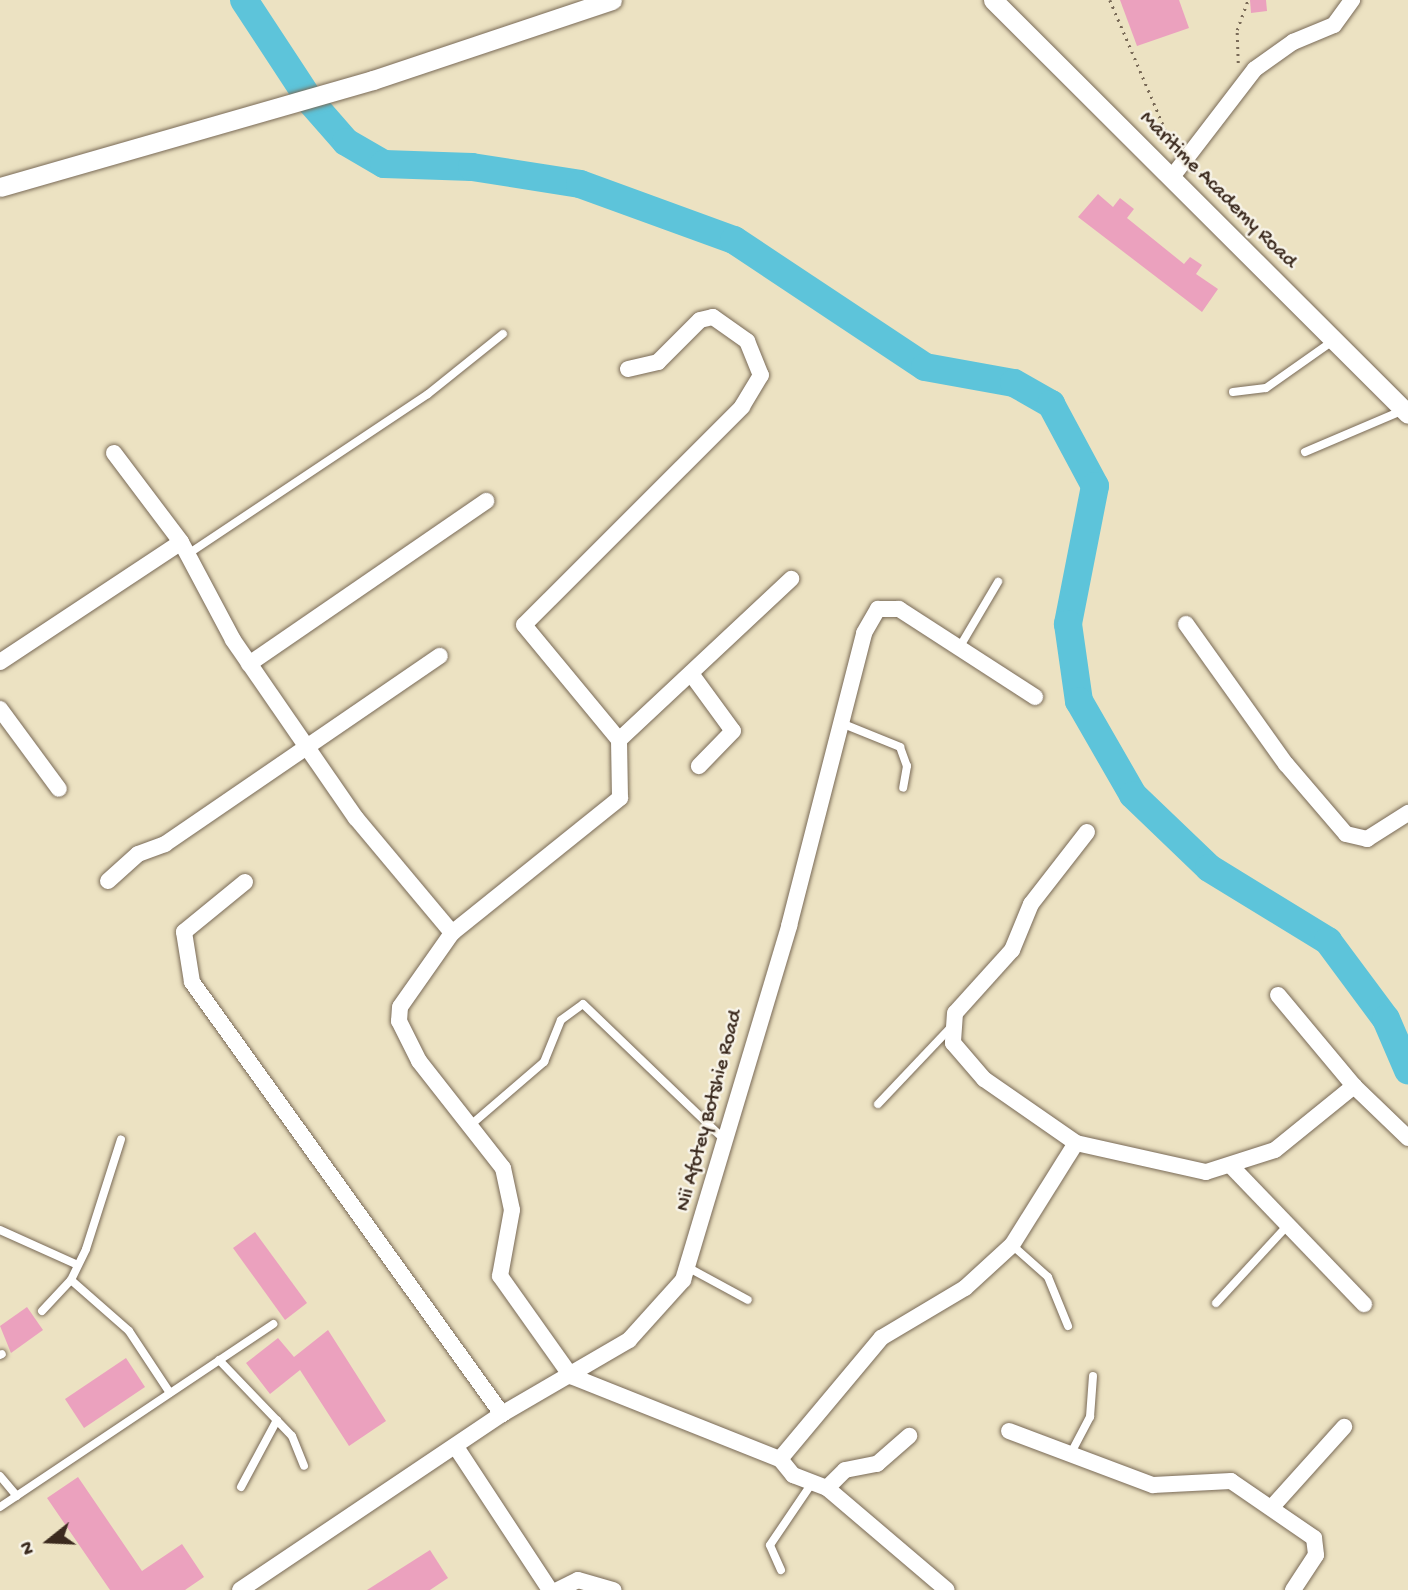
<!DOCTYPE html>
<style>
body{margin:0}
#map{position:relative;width:1408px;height:1590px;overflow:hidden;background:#ece2c2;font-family:"Gochi Hand",sans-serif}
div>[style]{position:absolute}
.river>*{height:28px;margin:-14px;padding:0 14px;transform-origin:14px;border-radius:14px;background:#5dc4da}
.building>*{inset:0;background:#eba1be}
.path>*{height:2.5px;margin-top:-1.25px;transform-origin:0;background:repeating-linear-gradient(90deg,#796a57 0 2px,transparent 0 7px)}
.roads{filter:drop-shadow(0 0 2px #796a57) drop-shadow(0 0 2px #796a57)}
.service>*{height:8px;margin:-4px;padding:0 4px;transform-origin:4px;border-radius:4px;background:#fff}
.minor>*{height:16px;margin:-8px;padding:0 8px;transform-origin:8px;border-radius:8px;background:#fff}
.tertiary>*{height:19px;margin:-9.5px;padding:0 9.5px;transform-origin:9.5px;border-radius:9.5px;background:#fff}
span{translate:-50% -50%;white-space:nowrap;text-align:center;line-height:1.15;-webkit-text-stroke:5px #f7f3e8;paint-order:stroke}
.street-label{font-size:21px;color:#3b2a1e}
.north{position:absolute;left:14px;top:1506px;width:70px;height:70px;-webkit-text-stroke:5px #f7f3e8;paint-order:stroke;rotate:252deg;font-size:19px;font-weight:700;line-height:28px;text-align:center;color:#3b2a1e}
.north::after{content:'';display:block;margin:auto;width:24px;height:32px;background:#3b2a1e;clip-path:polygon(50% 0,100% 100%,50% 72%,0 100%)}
</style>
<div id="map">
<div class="river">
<div style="left:244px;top:0;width:122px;rotate:56.7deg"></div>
<div style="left:311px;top:102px;width:53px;rotate:48.8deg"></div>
<div style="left:346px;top:142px;width:44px;rotate:30.1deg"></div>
<div style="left:384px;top:164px;width:88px;rotate:2deg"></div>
<div style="left:472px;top:167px;width:109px;rotate:8.9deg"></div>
<div style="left:580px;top:184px;width:164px;rotate:20deg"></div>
<div style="left:734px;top:240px;width:229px;rotate:33.6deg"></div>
<div style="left:925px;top:367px;width:90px;rotate:10.2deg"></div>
<div style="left:1014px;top:383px;width:43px;rotate:29.6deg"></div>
<div style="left:1051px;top:404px;width:93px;rotate:61.8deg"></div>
<div style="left:1095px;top:486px;width:141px;rotate:101.1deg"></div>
<div style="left:1068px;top:624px;width:78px;rotate:81.9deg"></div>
<div style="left:1079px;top:701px;width:108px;rotate:60.1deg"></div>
<div style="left:1133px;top:795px;width:105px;rotate:43.8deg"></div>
<div style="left:1209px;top:868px;width:140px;rotate:31.5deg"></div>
<div style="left:1328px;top:941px;width:97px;rotate:53.4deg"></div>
<div style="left:1386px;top:1019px;width:56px;rotate:66.7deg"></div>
</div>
<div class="building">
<div style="clip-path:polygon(1120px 0,1179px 0,1189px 28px,1137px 46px)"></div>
<div style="clip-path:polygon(1250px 0,1266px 0,1267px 11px,1251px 13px)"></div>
<div style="clip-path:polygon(1098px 194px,1113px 207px,1120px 198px,1134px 209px,1127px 218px,1184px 264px,1190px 257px,1202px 265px,1196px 274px,1218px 289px,1202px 312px,1078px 217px)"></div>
<div style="clip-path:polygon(255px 1232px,307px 1303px,285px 1320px,233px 1248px)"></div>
<div style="clip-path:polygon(27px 1307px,43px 1330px,11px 1353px,0 1326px)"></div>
<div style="clip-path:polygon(328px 1330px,386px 1421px,349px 1446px,300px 1370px,270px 1394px,246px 1363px,278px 1338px,294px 1357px)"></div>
<div style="clip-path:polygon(126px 1358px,145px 1387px,84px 1428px,65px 1399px)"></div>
<div style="clip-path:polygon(78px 1477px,142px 1571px,182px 1544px,204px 1577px,185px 1590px,110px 1590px,47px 1498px)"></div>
<div style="clip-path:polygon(430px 1550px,448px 1578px,430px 1590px,367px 1590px)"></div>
</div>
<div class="path">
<div style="left:1110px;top:0;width:163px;rotate:66.9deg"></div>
<div style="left:1238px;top:63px;width:33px;rotate:-92deg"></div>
<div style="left:1237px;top:30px;width:32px;rotate:-70deg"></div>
</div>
<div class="roads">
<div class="service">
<div style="left:1233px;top:392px;width:33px;rotate:-7deg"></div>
<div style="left:1266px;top:388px;width:83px;rotate:-35.2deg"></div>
<div style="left:1305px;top:452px;width:104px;rotate:-23.1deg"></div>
<div style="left:188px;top:554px;width:288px;rotate:-33.7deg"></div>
<div style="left:428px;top:394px;width:96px;rotate:-38.7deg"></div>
<div style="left:959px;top:648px;width:77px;rotate:-59.4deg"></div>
<div style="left:841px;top:723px;width:64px;rotate:22.1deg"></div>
<div style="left:900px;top:747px;width:20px;rotate:70deg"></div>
<div style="left:907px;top:766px;width:22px;rotate:100deg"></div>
<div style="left:878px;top:1104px;width:105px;rotate:-46.5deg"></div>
<div style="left:473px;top:1123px;width:94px;rotate:-40.7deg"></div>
<div style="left:544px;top:1062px;width:45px;rotate:-68deg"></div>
<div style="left:561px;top:1020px;width:27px;rotate:-36deg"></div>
<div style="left:583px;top:1004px;width:198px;rotate:43.8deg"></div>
<div style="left:0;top:1230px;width:85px;rotate:24.2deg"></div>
<div style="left:1012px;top:1245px;width:48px;rotate:41.6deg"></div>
<div style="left:1048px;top:1277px;width:53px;rotate:67.8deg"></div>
<div style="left:687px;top:1267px;width:69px;rotate:28.4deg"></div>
<div style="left:71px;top:1280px;width:77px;rotate:41.3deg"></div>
<div style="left:129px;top:1331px;width:74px;rotate:56.5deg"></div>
<div style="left:1216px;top:1303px;width:106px;rotate:-47.3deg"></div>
<div style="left:42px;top:1311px;width:42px;rotate:-46.9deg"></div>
<div style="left:71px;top:1280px;width:34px;rotate:-64deg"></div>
<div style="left:86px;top:1249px;width:115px;rotate:-72.3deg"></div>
<div style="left:0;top:1355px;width:2px;rotate:-27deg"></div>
<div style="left:219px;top:1360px;width:105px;rotate:46.2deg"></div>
<div style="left:292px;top:1436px;width:32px;rotate:68deg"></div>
<div style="left:1071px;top:1453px;width:41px;rotate:-62.2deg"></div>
<div style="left:1090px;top:1417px;width:41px;rotate:-85.8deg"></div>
<div style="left:0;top:1476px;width:26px;rotate:50deg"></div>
<div style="left:241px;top:1487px;width:76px;rotate:-61.8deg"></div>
<div style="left:0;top:1507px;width:329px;rotate:-33.8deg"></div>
<div style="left:781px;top:1570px;width:27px;rotate:-114deg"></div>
<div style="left:770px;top:1545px;width:75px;rotate:-55.9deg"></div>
</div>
<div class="minor">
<div style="left:1172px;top:177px;width:136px;rotate:-52.5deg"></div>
<div style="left:1255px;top:69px;width:47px;rotate:-35.4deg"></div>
<div style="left:1293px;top:42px;width:44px;rotate:-22.5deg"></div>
<div style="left:1334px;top:25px;width:31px;rotate:-54deg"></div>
<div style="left:628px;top:369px;width:31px;rotate:-13deg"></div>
<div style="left:658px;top:362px;width:59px;rotate:-45deg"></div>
<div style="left:700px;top:320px;width:13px;rotate:-13deg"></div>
<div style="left:713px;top:317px;width:42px;rotate:35.2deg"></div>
<div style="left:747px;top:341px;width:37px;rotate:68deg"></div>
<div style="left:761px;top:375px;width:37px;rotate:121deg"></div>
<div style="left:742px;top:407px;width:308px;rotate:135deg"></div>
<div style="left:524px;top:625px;width:149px;rotate:50.4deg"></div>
<div style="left:619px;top:740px;width:58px;rotate:89deg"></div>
<div style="left:620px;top:798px;width:216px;rotate:141.2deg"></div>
<div style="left:452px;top:933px;width:90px;rotate:125.1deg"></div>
<div style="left:400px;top:1007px;width:14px;rotate:94deg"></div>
<div style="left:399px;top:1021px;width:45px;rotate:63.4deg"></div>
<div style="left:419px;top:1061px;width:136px;rotate:51.9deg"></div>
<div style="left:503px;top:1168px;width:43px;rotate:77.9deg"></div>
<div style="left:512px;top:1210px;width:67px;rotate:100.3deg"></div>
<div style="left:500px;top:1276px;width:123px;rotate:54.6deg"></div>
<div style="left:571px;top:1376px;width:225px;rotate:21.7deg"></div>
<div style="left:780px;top:1459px;width:21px;rotate:51deg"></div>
<div style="left:793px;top:1475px;width:36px;rotate:21deg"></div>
<div style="left:827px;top:1488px;width:157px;rotate:40.4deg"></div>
<div style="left:114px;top:453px;width:111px;rotate:53deg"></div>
<div style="left:181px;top:542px;width:111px;rotate:62deg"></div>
<div style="left:233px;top:640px;width:216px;rotate:55.4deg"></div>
<div style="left:356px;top:818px;width:150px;rotate:50.1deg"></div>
<div style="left:1186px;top:624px;width:172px;rotate:54.5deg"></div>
<div style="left:1286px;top:764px;width:92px;rotate:49.4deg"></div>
<div style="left:1346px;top:834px;width:22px;rotate:13deg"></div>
<div style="left:1367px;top:839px;width:49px;rotate:-32.4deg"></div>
<div style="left:0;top:662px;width:217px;rotate:-33.5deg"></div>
<div style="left:249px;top:664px;width:288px;rotate:-34.5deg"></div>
<div style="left:692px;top:675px;width:69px;rotate:53.8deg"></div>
<div style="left:733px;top:731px;width:49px;rotate:134.2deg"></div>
<div style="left:0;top:709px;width:99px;rotate:53.6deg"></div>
<div style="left:619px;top:740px;width:236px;rotate:-43.1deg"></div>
<div style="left:1087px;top:832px;width:91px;rotate:127.9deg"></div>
<div style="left:1031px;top:904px;width:50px;rotate:112.4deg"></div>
<div style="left:1012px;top:950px;width:85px;rotate:132.1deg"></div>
<div style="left:955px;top:1013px;width:30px;rotate:94deg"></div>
<div style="left:953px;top:1043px;width:48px;rotate:49.3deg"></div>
<div style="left:984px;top:1079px;width:112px;rotate:34.8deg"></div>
<div style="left:1076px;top:1143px;width:133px;rotate:12.6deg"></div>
<div style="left:1206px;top:1172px;width:72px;rotate:-17.7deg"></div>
<div style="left:1275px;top:1150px;width:102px;rotate:-39deg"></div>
<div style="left:108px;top:881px;width:40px;rotate:-42deg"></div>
<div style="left:138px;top:854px;width:29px;rotate:-20deg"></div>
<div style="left:165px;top:844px;width:333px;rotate:-34.4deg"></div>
<div style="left:245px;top:882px;width:79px;rotate:140.7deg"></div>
<div style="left:184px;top:932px;width:51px;rotate:80.9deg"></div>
<div style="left:192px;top:982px;width:532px;rotate:54.34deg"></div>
<div style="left:1278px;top:995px;width:119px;rotate:50.1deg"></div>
<div style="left:1354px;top:1086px;width:75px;rotate:43.9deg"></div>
<div style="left:1233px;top:1168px;width:189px;rotate:46.1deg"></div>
<div style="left:1009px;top:1431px;width:154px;rotate:20.6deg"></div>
<div style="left:1153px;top:1485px;width:78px;rotate:-2.9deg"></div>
<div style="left:1231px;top:1481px;width:101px;rotate:34.5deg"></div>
<div style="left:1314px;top:1538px;width:17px;rotate:83deg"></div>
<div style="left:1316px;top:1555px;width:42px;rotate:123.3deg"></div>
<div style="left:456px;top:1447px;width:171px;rotate:56.7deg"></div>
<div style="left:780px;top:1459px;width:158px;rotate:-50.1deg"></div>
<div style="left:881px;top:1338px;width:98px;rotate:-30.8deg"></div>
<div style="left:965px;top:1288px;width:64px;rotate:-42.5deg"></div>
<div style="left:1012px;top:1245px;width:120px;rotate:-57.9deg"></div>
<div style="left:827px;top:1488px;width:25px;rotate:-45deg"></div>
<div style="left:845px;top:1470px;width:33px;rotate:-11deg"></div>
<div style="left:877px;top:1464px;width:43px;rotate:-41.2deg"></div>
<div style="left:1272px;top:1507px;width:108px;rotate:-48deg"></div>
<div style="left:240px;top:1590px;width:316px;rotate:-33.9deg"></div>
<div style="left:502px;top:1414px;width:147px;rotate:-30.2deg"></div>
<div style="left:629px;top:1340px;width:81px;rotate:-48deg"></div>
<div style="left:683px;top:1280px;width:370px;rotate:-73.3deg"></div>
<div style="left:789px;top:926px;width:302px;rotate:-75.6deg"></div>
<div style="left:864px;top:633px;width:28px;rotate:-60deg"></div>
<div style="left:878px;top:609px;width:21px"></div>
<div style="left:899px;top:609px;width:162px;rotate:32.9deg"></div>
<div style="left:558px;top:1590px;width:22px;rotate:-27deg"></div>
<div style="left:578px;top:1580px;width:37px;rotate:16deg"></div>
</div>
<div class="tertiary">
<div style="left:993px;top:0;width:586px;rotate:44.93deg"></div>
<div style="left:0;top:187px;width:388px;rotate:-16deg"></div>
<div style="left:373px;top:80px;width:252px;rotate:-18.5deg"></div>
</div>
</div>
<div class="street-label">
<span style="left:1217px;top:191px;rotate:45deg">Maritime Academy Road</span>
<span style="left:711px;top:1111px;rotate:-75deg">Nii Afotey Botshie Road</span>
</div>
<div class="north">N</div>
</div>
